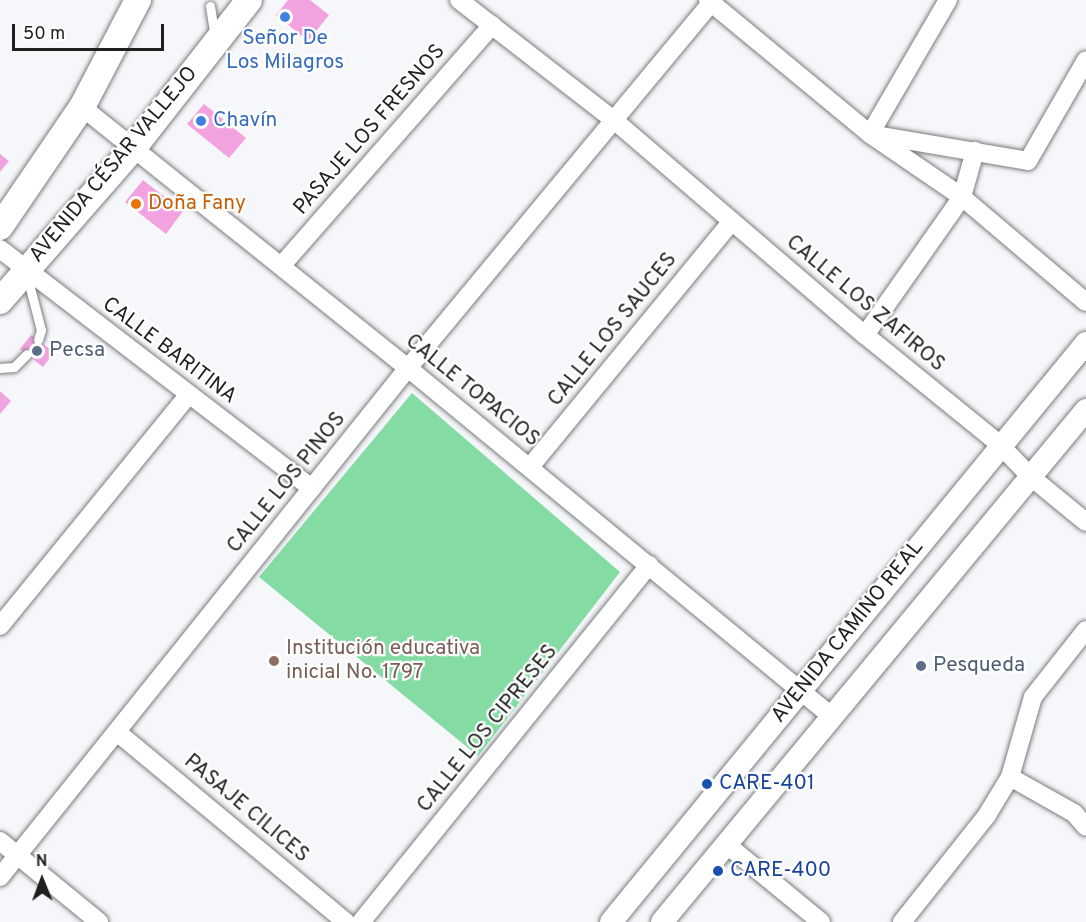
<!DOCTYPE html>
<meta charset="utf-8">
<style>
body{margin:0}
#map{position:relative;width:1086px;height:922px;overflow:hidden;background:#f6f7fa;font-family:Overpass,sans-serif}
div>[style]{position:absolute}
.green>*{inset:0;background:#84dca4}
.building>*{inset:0;background:#f2a2df}
.roads{filter:drop-shadow(0 0 2px #7a7c7e) drop-shadow(0 0 2px #7a7c7e)}
.service>*{height:9px;margin:-4.5px;padding:0 4.5px;transform-origin:4.5px;border-radius:4.5px;background:#fff}
.minor>*{height:18px;margin:-9px;padding:0 9px;transform-origin:9px;border-radius:9px;background:#fff}
.tertiary>*{height:22px;margin:-11px;padding:0 11px;transform-origin:11px;border-radius:11px;background:#fff}
.secondary>*{height:26px;margin:-13px;padding:0 13px;transform-origin:13px;border-radius:13px;background:#fff}
.dots>*{width:16px;height:16px;translate:-50% -50%;box-sizing:border-box;border:3px solid #fff;border-radius:50%}
span{translate:-50% -50%;white-space:nowrap;text-align:center;line-height:1.15;-webkit-text-stroke:4.5px #fff;paint-order:stroke}
.shop-label{font-size:21px;color:#366cbe}
.left{translate:0 -50%;text-align:left}
.street-label{font-size:21px;color:#1e1f1f}
.food-label{font-size:21px;color:#c56008}
.service-label{font-size:21px;color:#4e5e75}
.education-label{font-size:21px;color:#785e54}
.transit-label{font-size:21px;color:#164399}
.north{position:absolute;left:12px;top:850px;width:60px;height:60px;-webkit-text-stroke:4px #fff;paint-order:stroke;rotate:359deg;font-size:16px;font-weight:700;line-height:24px;text-align:center;color:#1e1f1f}
.north::after{content:'';display:block;margin:auto;width:21px;height:27px;background:#1e1f1f;clip-path:polygon(50% 0,100% 100%,50% 72%,0 100%)}
.scale{position:absolute;left:12px;top:24px;width:152px;height:27px;box-sizing:border-box;border:3px solid #1e1f1f;border-top:0;padding-left:8px;font-size:18px;line-height:21px;white-space:nowrap;color:#1e1f1f;-webkit-text-stroke:4px #fff;paint-order:stroke}
</style>
<div id="map">
<div class="green">
<div style="clip-path:polygon(412px 393px,620px 572px,478px 756px,259px 577px)"></div>
</div>
<div class="building">
<div style="clip-path:polygon(288px 0,310px 0,329px 15px,308px 41px,276px 15px)"></div>
<div style="clip-path:polygon(204px 104px,246px 138px,229px 158px,187px 124px)"></div>
<div style="clip-path:polygon(0 154px,9px 161px,0 172px)"></div>
<div style="clip-path:polygon(143px 180px,183px 211px,166px 234px,125px 202px)"></div>
<div style="clip-path:polygon(31px 335px,54px 352px,43px 367px,20px 349px)"></div>
<div style="clip-path:polygon(0 391px,11px 401px,0 414px)"></div>
</div>
<div class="roads">
<div class="service">
<div style="left:210px;top:6px;width:30px;rotate:81deg"></div>
<div style="left:27px;top:276px;width:56px;rotate:75.5deg"></div>
<div style="left:41px;top:330px;width:10px;rotate:107deg"></div>
<div style="left:0;top:368px;width:14px;rotate:-4deg"></div>
<div style="left:14px;top:367px;width:18px;rotate:-45deg"></div>
</div>
<div class="minor">
<div style="left:459px;top:0;width:197px;rotate:37.8deg"></div>
<div style="left:615px;top:121px;width:329px;rotate:40.6deg"></div>
<div style="left:865px;top:335px;width:173px;rotate:39.1deg"></div>
<div style="left:999px;top:444px;width:46px;rotate:45.9deg"></div>
<div style="left:1031px;top:477px;width:71px;rotate:39.3deg"></div>
<div style="left:708px;top:0;width:210px;rotate:39.6deg"></div>
<div style="left:870px;top:134px;width:112px;rotate:34.4deg"></div>
<div style="left:962px;top:197px;width:162px;rotate:40.3deg"></div>
<div style="left:948px;top:0;width:155px;rotate:120.2deg"></div>
<div style="left:870px;top:134px;width:160px;rotate:9.7deg"></div>
<div style="left:1028px;top:161px;width:116px;rotate:-60.1deg"></div>
<div style="left:82px;top:107px;width:418px;rotate:38.7deg"></div>
<div style="left:408px;top:368px;width:546px;rotate:39.43deg"></div>
<div style="left:0;top:249px;width:393px;rotate:37.5deg"></div>
<div style="left:282px;top:265px;width:319px;rotate:-48.8deg"></div>
<div style="left:865px;top:335px;width:169px;rotate:-54.9deg"></div>
<div style="left:962px;top:197px;width:48px;rotate:-74.2deg"></div>
<div style="left:530px;top:467px;width:318px;rotate:-50.6deg"></div>
<div style="left:0;top:626px;width:299px;rotate:-50.8deg"></div>
<div style="left:117px;top:732px;width:298px;rotate:39.7deg"></div>
<div style="left:1010px;top:777px;width:73px;rotate:29.4deg"></div>
<div style="left:1074px;top:813px;width:18px;rotate:49deg"></div>
<div style="left:0;top:841px;width:128px;rotate:39.3deg"></div>
<div style="left:726px;top:844px;width:123px;rotate:39.4deg"></div>
<div style="left:0;top:877px;width:652px;rotate:-51.29deg"></div>
<div style="left:408px;top:368px;width:478px;rotate:-50.3deg"></div>
<div style="left:361px;top:922px;width:459px;rotate:-51.1deg"></div>
<div style="left:902px;top:922px;width:137px;rotate:-51.5deg"></div>
<div style="left:987px;top:815px;width:44px;rotate:-58.8deg"></div>
<div style="left:1010px;top:777px;width:83px;rotate:-74deg"></div>
<div style="left:1033px;top:697px;width:85px;rotate:-51.7deg"></div>
</div>
<div class="tertiary">
<div style="left:611px;top:922px;width:749px;rotate:-50.64deg"></div>
<div style="left:662px;top:922px;width:665px;rotate:-50.37deg"></div>
</div>
<div class="secondary">
<div style="left:0;top:227px;width:145px;rotate:-55.7deg"></div>
<div style="left:82px;top:107px;width:121px;rotate:-62.4deg"></div>
<div style="left:0;top:301px;width:206px;rotate:-48.9deg"></div>
<div style="left:135px;top:146px;width:185px;rotate:-52deg"></div>
</div>
</div>
<div class="dots">
<div style="left:285px;top:17px;background:#3f7fe0"></div>
<div style="left:201px;top:121px;background:#3f7fe0"></div>
<div style="left:136px;top:204px;background:#e8710a"></div>
<div style="left:37px;top:351px;background:#5c6f8a"></div>
<div style="left:274px;top:661px;background:#8d6e63"></div>
<div style="left:921px;top:666px;background:#5c6f8a"></div>
<div style="left:707px;top:784px;background:#1a4fb4"></div>
<div style="left:718px;top:871px;background:#1a4fb4"></div>
</div>
<div class="shop-label">
<span style="left:285px;top:51px">Señor De<br>Los Milagros</span>
<span class="left" style="left:213px;top:121px">Chavín</span>
</div>
<div class="street-label">
<span style="left:370px;top:130px;rotate:-49deg">PASAJE LOS FRESNOS</span>
<span style="left:114px;top:165px;rotate:-50deg">AVENIDA CÉSAR VALLEJO</span>
<span style="left:865px;top:304px;rotate:40deg">CALLE LOS ZAFIROS</span>
<span style="left:613px;top:330px;rotate:-51deg">CALLE LOS SAUCES</span>
<span style="left:169px;top:351px;rotate:37deg">CALLE BARITINA</span>
<span style="left:472px;top:391px;rotate:39deg">CALLE TOPACIOS</span>
<span style="left:287px;top:483px;rotate:-51deg">CALLE LOS PINOS</span>
<span style="left:848px;top:632px;rotate:-51deg">AVENIDA CAMINO REAL</span>
<span style="left:488px;top:729px;rotate:-51deg">CALLE LOS CIPRESES</span>
<span style="left:246px;top:809px;rotate:40deg">PASAJE CILICES</span>
</div>
<div class="food-label">
<span class="left" style="left:148px;top:204px">Doña Fany</span>
</div>
<div class="service-label">
<span class="left" style="left:49px;top:351px">Pecsa</span>
<span class="left" style="left:933px;top:666px">Pesqueda</span>
</div>
<div class="education-label">
<span class="left" style="left:286px;top:661px">Institución educativa<br>inicial No. 1797</span>
</div>
<div class="transit-label">
<span class="left" style="left:719px;top:784px">CARE-401</span>
<span class="left" style="left:730px;top:871px">CARE-400</span>
</div>
<div class="north">N</div>
<div class="scale">50 m</div>
</div>
